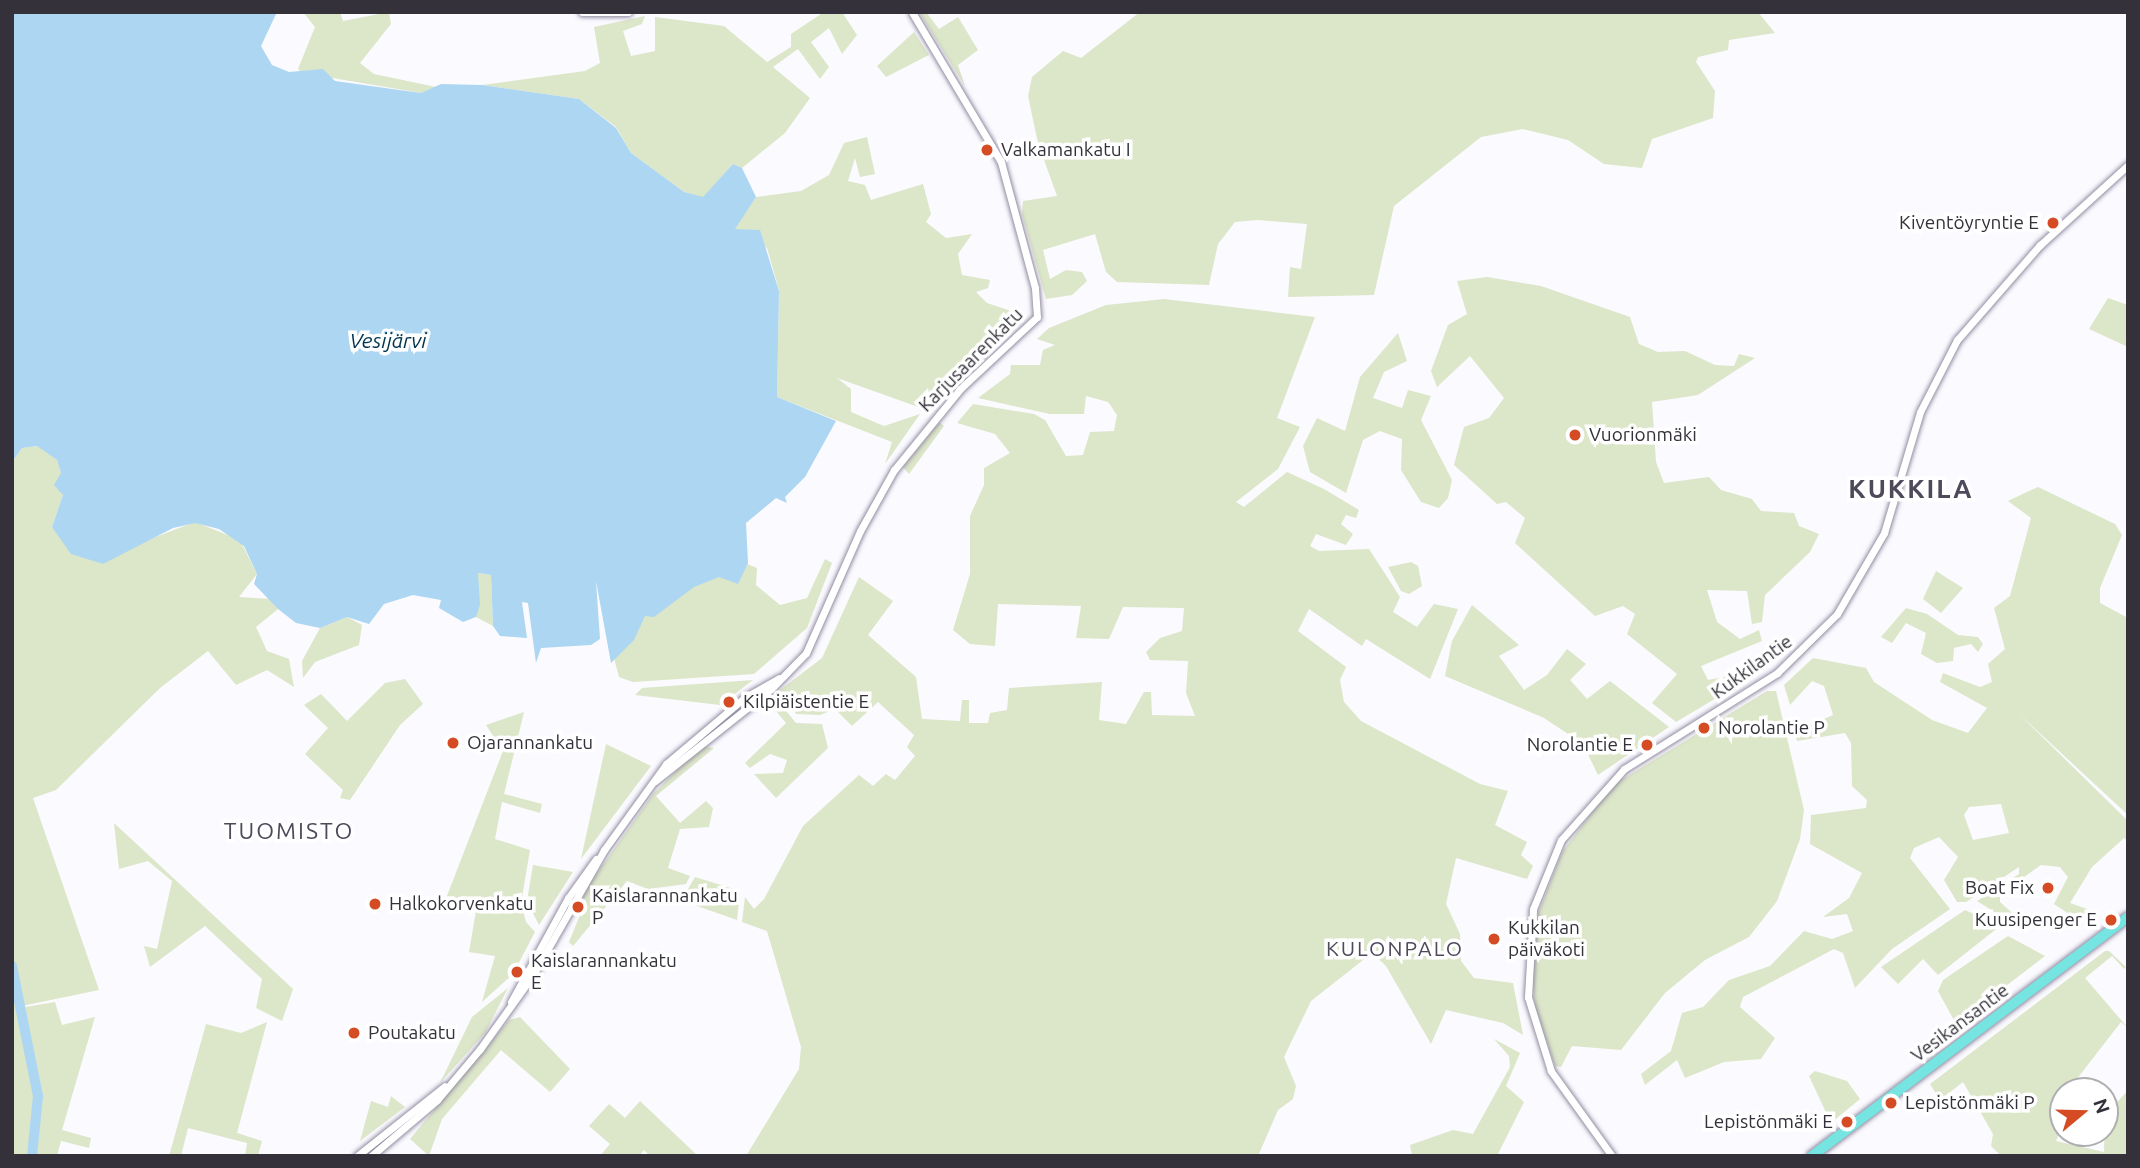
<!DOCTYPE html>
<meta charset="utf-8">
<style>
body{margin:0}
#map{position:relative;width:2140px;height:1168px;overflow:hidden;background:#fbfaff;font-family:Ubuntu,sans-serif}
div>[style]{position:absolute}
.green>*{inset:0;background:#dce6c9}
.water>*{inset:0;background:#acd6f2}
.river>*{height:10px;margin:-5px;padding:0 5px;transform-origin:5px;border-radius:5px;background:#acd6f2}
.roads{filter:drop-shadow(0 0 2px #938da2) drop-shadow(0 0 2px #938da2)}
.minor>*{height:7px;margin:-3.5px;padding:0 3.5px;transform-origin:3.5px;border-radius:3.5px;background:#fff}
.highway>*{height:10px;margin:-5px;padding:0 5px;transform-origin:5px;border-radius:5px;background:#76e5e1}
.dots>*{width:19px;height:19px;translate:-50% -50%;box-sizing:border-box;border:4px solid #fff;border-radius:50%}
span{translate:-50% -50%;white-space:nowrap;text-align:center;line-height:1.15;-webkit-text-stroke:7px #fff;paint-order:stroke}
.poi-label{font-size:19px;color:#34313a}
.left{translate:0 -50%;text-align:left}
.right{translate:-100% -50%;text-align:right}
.street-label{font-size:19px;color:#34313a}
.water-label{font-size:21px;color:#003550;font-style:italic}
.neighbourhood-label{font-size:21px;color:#4f495c;letter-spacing:2px}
.quarter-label{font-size:23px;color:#4f495c;letter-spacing:2px}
.district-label{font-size:26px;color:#4f495c;font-weight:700;letter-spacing:2px}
.frame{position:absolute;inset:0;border:14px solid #34313a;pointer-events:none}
.north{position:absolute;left:2049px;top:1077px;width:70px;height:70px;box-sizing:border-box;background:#fff;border:2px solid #aeadb0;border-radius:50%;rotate:71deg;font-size:19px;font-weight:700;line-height:28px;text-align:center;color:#34313a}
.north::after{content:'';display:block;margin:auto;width:24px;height:32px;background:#d44b24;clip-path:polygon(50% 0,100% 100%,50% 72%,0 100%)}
</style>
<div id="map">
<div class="green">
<div style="clip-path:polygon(303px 12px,340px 12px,343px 21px,389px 12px,391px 24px,360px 63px,374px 74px,436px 87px,421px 93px,303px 73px,298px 69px,315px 27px)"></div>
<div style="clip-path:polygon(824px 12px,842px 12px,857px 35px,842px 54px,829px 28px,811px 42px,829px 67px,820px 79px,798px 49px,773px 67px,810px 98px,785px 133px,742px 168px,733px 164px,703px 198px,684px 192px,631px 153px,616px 127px,579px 99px,482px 85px,585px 71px,600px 63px,594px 27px,645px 16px,642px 24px,623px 31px,631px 56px,655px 51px,655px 17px,724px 26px,767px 62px,791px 47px,791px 34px)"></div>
<div style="clip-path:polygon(919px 12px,926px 12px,939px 29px,958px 17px,978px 50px,958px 65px,965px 86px)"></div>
<div style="clip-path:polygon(1140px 12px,1758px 12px,1775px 33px,1729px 40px,1728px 50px,1698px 57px,1696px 62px,1715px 91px,1713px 118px,1652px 139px,1642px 168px,1604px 164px,1568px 140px,1523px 129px,1481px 137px,1394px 206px,1374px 295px,1288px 297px,1290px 267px,1301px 269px,1307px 224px,1258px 220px,1235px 222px,1218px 244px,1209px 285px,1117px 282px,1106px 272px,1095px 234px,1043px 250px,1050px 279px,1066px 270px,1082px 272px,1087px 281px,1072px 295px,1046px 299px,1022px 214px,1023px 201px,1057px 196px,1038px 143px,1028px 96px,1032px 77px,1063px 51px,1081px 58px)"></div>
<div style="clip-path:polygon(914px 32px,929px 55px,886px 77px,877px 66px)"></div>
<div style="clip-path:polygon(867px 137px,875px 174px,860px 177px,855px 158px,848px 181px,865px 185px,871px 200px,923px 184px,931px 214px,926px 222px,946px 238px,972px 234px,958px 254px,962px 275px,990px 280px,988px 288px,976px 292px,987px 303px,1020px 314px,924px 409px,837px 378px,851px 389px,851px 412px,884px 426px,920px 414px,885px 464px,892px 442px,777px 397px,779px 290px,767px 248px,734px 229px,756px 197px,801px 191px,829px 175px,844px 143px)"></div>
<div style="clip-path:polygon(1487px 277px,1541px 286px,1630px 317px,1639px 344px,1658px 352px,1685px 351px,1715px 365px,1734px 366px,1739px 354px,1755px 358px,1698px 395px,1652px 402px,1656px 462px,1664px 483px,1709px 477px,1721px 490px,1752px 499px,1761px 511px,1794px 513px,1799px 526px,1819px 534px,1810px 552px,1765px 595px,1762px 622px,1752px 624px,1747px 591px,1707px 590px,1717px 622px,1740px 639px,1759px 630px,1762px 641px,1701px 666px,1708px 680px,1748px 672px,1750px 678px,1676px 722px,1652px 703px,1677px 674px,1627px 634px,1635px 614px,1623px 606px,1595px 616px,1515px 543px,1525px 518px,1506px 502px,1497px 504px,1454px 465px,1464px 427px,1489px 418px,1504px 398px,1470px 356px,1437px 387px,1431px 371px,1448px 325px,1467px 314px,1457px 281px)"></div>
<div style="clip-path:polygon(2108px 298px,2128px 305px,2128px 347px,2089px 329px)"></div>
<div style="clip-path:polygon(1164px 299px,1315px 317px,1277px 418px,1300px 427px,1278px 469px,1236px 502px,1244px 507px,1287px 472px,1324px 489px,1359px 510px,1356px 518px,1346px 515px,1341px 524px,1353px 534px,1346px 545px,1316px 534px,1310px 546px,1319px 551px,1369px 549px,1400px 597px,1393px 612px,1417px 627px,1434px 604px,1458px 609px,1430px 679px,1366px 639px,1362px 646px,1309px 609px,1298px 631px,1346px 667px,1340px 680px,1344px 702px,1361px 721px,1480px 784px,1508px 791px,1495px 825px,1527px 842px,1521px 855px,1533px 866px,1527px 879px,1456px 858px,1446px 904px,1460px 934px,1461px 961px,1474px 978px,1513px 983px,1523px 1035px,1503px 1023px,1446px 1010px,1431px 1044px,1386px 966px,1372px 953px,1311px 1001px,1284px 1057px,1296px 1086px,1293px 1099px,1278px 1110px,1258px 1156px,746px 1156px,799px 1069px,801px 1047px,767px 931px,742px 922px,745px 897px,754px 909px,764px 899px,803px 826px,859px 775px,873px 786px,886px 774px,895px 780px,915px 756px,907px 747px,914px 735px,878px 702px,852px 726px,835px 709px,820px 715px,796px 714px,780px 690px,822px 658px,859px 577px,893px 601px,868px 635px,916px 677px,922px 719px,960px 721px,962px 700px,969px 700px,969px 723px,988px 723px,990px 713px,1007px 710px,1009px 688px,1102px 682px,1099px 720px,1126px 724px,1144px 692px,1151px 692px,1152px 715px,1195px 716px,1186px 693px,1188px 661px,1150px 660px,1146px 652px,1160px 638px,1182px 631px,1184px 608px,1123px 607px,1109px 639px,1076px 638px,1081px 606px,998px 604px,995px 646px,970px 644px,953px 630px,970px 574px,970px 516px,984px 485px,984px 468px,1010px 453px,995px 434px,957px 423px,973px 404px,1034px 414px,1045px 420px,1066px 456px,1083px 455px,1090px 432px,1114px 431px,1117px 415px,1108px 402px,1086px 396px,1084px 414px,1050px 414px,978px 398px,1010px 374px,1011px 365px,1040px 365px,1043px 350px,1055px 345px,1037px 339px,1049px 328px,1106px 305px)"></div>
<div style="clip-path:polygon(1398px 333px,1407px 361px,1384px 372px,1373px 398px,1402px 408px,1408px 390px,1431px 396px,1421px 420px,1452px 480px,1448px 498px,1439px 508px,1421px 502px,1401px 470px,1402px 439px,1380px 431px,1363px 440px,1346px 493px,1310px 472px,1303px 446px,1317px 418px,1345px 431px,1360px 377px)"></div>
<div style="clip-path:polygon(939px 422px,944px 426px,909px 474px,903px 467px)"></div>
<div style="clip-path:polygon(38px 446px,57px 460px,61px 473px,63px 495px,52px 527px,79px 553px,103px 564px,129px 547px,195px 522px,240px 540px,257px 574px,239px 597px,272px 599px,278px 609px,256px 627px,267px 651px,289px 659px,294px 687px,267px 670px,236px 685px,208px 651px,160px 688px,56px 790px,33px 798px,99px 990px,17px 1007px,34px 1097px,29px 1156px,12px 1156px,12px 462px,22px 448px)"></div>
<div style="clip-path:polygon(evenodd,2038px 487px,2115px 524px,2122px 535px,2100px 588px,2100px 603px,2128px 618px,2128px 815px,2018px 713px,2128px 821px,2128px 842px,2124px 838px,2092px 867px,2070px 903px,2087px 909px,2092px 919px,2075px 918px,2054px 904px,2068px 877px,2060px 867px,2041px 865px,2000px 894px,2000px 902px,2021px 921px,2015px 925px,1977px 901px,2019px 874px,2019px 867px,1966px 902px,1957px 902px,1944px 880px,1958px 857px,1939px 837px,1914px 848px,1910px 858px,1950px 909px,1892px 949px,1855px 988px,1843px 953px,1834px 949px,1743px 997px,1740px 1007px,1775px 1038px,1761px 1059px,1724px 1062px,1685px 1078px,1677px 1060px,1645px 1085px,1641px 1074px,1671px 1051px,1682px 1013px,1703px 1007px,1729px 980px,1770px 966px,1804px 931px,1832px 939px,1853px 931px,1847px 914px,1823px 917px,1849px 898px,1862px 873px,1810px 844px,1811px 815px,1866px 808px,1867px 800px,1852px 786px,1851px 743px,1845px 733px,1797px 741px,1795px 732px,1833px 715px,1824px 686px,1812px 681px,1790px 705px,1784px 685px,1813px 658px,1866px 668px,1874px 682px,1932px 720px,1968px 733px,1987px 708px,1940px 682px,1943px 673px,1980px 687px,1992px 682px,1988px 664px,2005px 649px,1994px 608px,2010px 596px,2031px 518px,2008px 501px,2038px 487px,2001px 804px,2009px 833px,1973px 840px,1964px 815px,1969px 807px,2001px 804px)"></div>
<div style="clip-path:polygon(825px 559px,832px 563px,807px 628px,754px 674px,633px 682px,619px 677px,612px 651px,621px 610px,747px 564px,757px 568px,756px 585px,780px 605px,807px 598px)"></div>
<div style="clip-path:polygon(1411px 562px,1418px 566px,1422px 586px,1409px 594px,1401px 591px,1388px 567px)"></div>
<div style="clip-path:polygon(1936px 571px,1963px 588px,1941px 613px,1923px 599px)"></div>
<div style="clip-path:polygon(478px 573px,491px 575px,493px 626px,476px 617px)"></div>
<div style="clip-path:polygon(1472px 605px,1519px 645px,1499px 656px,1524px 690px,1547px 675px,1567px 649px,1586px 664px,1570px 680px,1587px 699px,1610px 681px,1669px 727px,1598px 775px,1583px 744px,1544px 718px,1445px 676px,1452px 641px)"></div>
<div style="clip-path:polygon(1906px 608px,1927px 614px,1958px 635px,1978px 637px,1983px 644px,1978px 652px,1971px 644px,1954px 648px,1953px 661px,1937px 663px,1921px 654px,1926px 633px,1906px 623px,1892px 643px,1881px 637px)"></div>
<div style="clip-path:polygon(347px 617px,362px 625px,359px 645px,315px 662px,303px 678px,302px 661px,320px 628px)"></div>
<div style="clip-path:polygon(405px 679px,423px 704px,400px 725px,350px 800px,340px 798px,343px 790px,305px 754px,328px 728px,304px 705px,321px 694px,347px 721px,385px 683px)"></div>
<div style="clip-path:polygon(753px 680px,720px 705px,635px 695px,642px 688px)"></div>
<div style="clip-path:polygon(1767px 691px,1776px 691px,1804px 810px,1800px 839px,1777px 901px,1749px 937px,1705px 960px,1665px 993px,1621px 1050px,1572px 1046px,1561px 1067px,1555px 1066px,1535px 1007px,1532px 971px,1538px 914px,1562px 852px,1613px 785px)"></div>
<div style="clip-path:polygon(771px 693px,796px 723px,822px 724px,828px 748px,776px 798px,754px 774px,783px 773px,787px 760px,770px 754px,750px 768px,745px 763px,786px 723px,765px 698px)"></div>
<div style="clip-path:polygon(524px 712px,504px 794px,542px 804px,540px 813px,502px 802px,495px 839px,530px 850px,521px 903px,526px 922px,535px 932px,513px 974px,482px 1002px,495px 956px,469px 952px,476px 911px,445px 901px,503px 751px,486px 725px)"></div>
<div style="clip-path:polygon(606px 744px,651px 766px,581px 859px)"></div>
<div style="clip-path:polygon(702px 746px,714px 748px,656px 796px,680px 823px,706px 801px,713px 808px,709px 827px,680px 829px,668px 868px,690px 876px,686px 884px,648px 889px,627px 881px,573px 946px,569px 942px,586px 900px,581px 896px,653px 794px)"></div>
<div style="clip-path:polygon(114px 823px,293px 989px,282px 1021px,256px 1008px,262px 979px,205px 926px,150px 967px,144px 946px,157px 949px,172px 881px,148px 861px,119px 869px)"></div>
<div style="clip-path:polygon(533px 865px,573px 872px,539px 925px,527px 901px)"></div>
<div style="clip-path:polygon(695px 877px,740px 891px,737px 920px,657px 892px,688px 889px)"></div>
<div style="clip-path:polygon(1965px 910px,2000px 926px,1938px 975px,1923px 959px,1898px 984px,1881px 967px)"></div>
<div style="clip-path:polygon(2008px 936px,2045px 956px,1956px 1024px,1938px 991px,1943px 980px)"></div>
<div style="clip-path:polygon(2105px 951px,2109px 951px,2126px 967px,2124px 969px,2112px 956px,2085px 978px,2128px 1028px,2121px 1022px,2076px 1080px,2074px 1091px,2063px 1091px,2063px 1125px,2056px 1141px,2104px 1152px,2105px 1116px,2128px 1090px,2128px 1156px,2001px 1156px,1991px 1146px,1993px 1134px,1963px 1082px,1940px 1100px,1930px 1084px)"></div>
<div style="clip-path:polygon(508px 988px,485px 1033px,440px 1083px,472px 1017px)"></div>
<div style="clip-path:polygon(55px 1002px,62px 1025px,95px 1017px,62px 1130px,91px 1138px,89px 1148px,61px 1141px,57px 1156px,36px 1156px,41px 1095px,25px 1007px)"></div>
<div style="clip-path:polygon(520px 1017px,570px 1069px,550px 1092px,501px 1050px,442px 1119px,429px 1156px,410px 1139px,509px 1020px)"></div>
<div style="clip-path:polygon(267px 1022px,237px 1133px,262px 1141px,258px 1156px,245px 1156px,247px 1143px,188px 1128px,181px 1156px,169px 1156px,206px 1024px,241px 1033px)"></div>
<div style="clip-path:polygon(1494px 1039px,1520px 1053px,1506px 1086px,1524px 1102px,1497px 1156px,1412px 1156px,1410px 1145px,1453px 1130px,1473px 1134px,1510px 1067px,1509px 1056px)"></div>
<div style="clip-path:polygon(1815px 1071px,1847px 1081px,1860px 1099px,1831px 1123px,1809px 1076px)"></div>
<div style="clip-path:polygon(391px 1096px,405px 1107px,360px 1141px,371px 1101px,388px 1107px)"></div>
<div style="clip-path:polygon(640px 1101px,698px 1156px,650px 1156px,644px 1150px,639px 1156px,600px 1156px,610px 1144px,589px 1126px,609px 1104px,625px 1118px)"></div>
</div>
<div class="water">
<div style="clip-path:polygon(12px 12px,277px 12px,261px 46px,272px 65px,289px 72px,323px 69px,335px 81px,421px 93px,441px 84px,482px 85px,579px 99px,616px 128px,631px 153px,684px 192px,703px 197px,733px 164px,742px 168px,756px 197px,735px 229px,760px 230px,779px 291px,777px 397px,836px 421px,805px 477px,785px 497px,787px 503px,776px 498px,746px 523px,748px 563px,738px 584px,719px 577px,694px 587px,654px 617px,645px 616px,634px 640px,611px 663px,596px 581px,600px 639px,591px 645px,541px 648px,536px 663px,528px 603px,522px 602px,527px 638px,500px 636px,493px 626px,491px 575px,478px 573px,480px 605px,476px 617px,463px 622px,439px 608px,441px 600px,413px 595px,384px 604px,369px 624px,347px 617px,320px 628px,296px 623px,278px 609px,254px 584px,257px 574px,244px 546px,219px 529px,195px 523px,173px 528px,103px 564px,71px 554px,52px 527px,63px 495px,54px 485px,61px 473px,57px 460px,37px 446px,22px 448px,12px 462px)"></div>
</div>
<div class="river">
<div style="left:12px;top:966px;width:133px;rotate:78.7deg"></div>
<div style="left:38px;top:1096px;width:60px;rotate:95.7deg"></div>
</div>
<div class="roads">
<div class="minor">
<div style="left:582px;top:12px;width:46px"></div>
<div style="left:655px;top:781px;width:148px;rotate:-38.4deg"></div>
<div style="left:771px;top:689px;width:50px;rotate:-45.8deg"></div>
<div style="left:806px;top:653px;width:133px;rotate:-66.1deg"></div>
<div style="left:860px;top:531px;width:70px;rotate:-60.9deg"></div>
<div style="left:894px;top:470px;width:104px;rotate:-50.8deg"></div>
<div style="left:960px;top:389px;width:105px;rotate:-43.1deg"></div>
<div style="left:1037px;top:317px;width:29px;rotate:-94deg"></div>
<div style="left:1035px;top:288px;width:131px;rotate:-105.1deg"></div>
<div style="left:1001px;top:162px;width:174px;rotate:-120.7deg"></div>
<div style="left:511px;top:1002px;width:119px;rotate:-61.3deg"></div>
<div style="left:568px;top:898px;width:48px;rotate:-54.3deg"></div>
<div style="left:357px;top:1156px;width:112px;rotate:-38.5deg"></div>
<div style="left:371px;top:1156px;width:87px;rotate:-40.3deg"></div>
<div style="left:437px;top:1100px;width:67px;rotate:-49.9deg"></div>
<div style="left:480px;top:1049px;width:91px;rotate:-54.4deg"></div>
<div style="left:533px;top:975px;width:144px;rotate:-60.4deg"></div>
<div style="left:604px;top:850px;width:106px;rotate:-54.2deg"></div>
<div style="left:666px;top:764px;width:102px;rotate:-40.2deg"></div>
<div style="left:744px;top:698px;width:40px;rotate:-29.7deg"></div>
<div style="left:1612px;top:1156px;width:105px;rotate:-125.7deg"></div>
<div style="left:1551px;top:1071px;width:77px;rotate:-107.3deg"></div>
<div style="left:1528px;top:997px;width:88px;rotate:-86.7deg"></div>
<div style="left:1533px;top:909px;width:74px;rotate:-67.9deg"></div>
<div style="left:1561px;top:840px;width:95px;rotate:-48.4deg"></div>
<div style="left:1624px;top:769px;width:181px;rotate:-32.1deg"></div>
<div style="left:1777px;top:673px;width:84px;rotate:-44.5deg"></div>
<div style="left:1837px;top:614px;width:94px;rotate:-59.9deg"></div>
<div style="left:1884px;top:533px;width:126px;rotate:-73.4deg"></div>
<div style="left:1920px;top:412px;width:81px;rotate:-62.8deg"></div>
<div style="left:1957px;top:340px;width:126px;rotate:-48.9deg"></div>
<div style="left:2040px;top:245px;width:119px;rotate:-42.3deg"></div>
</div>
<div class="highway">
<div style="left:1812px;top:1156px;width:396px;rotate:-37.1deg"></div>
</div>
</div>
<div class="dots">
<div style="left:987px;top:150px;background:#d44b24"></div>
<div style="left:2053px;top:223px;background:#d44b24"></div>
<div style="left:1575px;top:435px;background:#d44b24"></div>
<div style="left:729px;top:702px;background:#d44b24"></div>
<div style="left:1704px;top:728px;background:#d44b24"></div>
<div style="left:453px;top:743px;background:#d44b24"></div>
<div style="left:1647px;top:745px;background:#d44b24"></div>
<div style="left:2048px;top:888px;background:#d44b24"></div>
<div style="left:375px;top:904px;background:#d44b24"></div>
<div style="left:578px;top:907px;background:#d44b24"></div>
<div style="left:2111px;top:920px;background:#d44b24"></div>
<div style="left:1494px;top:939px;background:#d44b24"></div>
<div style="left:517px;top:972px;background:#d44b24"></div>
<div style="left:354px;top:1033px;background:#d44b24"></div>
<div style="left:1891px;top:1103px;background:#d44b24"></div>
<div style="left:1847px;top:1122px;background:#d44b24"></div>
</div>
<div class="poi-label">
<span class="left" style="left:1001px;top:150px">Valkamankatu I</span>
<span class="right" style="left:2039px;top:223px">Kiventöyryntie E</span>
<span class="left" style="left:1589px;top:435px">Vuorionmäki</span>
<span class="left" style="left:743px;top:702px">Kilpiäistentie E</span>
<span class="left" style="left:1718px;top:728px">Norolantie P</span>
<span class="left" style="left:467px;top:743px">Ojarannankatu</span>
<span class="right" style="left:1633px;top:745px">Norolantie E</span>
<span class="right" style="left:2034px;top:888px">Boat Fix</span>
<span class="left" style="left:592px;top:907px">Kaislarannankatu<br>P</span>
<span class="left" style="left:389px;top:904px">Halkokorvenkatu</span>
<span class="right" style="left:2097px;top:920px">Kuusipenger E</span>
<span class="left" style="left:1508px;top:939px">Kukkilan<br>päiväkoti</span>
<span class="left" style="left:531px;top:972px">Kaislarannankatu<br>E</span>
<span class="left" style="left:368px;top:1033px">Poutakatu</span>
<span class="left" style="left:1905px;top:1103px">Lepistönmäki P</span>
<span class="right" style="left:1833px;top:1122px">Lepistönmäki E</span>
</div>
<div class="street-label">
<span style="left:971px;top:360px;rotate:-45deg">Karjusaarenkatu</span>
<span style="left:1752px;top:667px;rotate:-36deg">Kukkilantie</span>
<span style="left:1960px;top:1023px;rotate:-37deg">Vesikansantie</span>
</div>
<div class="water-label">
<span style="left:388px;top:340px">Vesijärvi</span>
</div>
<div class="neighbourhood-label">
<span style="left:1395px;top:948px">KULONPALO</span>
</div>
<div class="quarter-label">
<span style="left:289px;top:831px">TUOMISTO</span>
</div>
<div class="district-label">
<span style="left:1911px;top:489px">KUKKILA</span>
</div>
<div class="frame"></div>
<div class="north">N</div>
</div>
